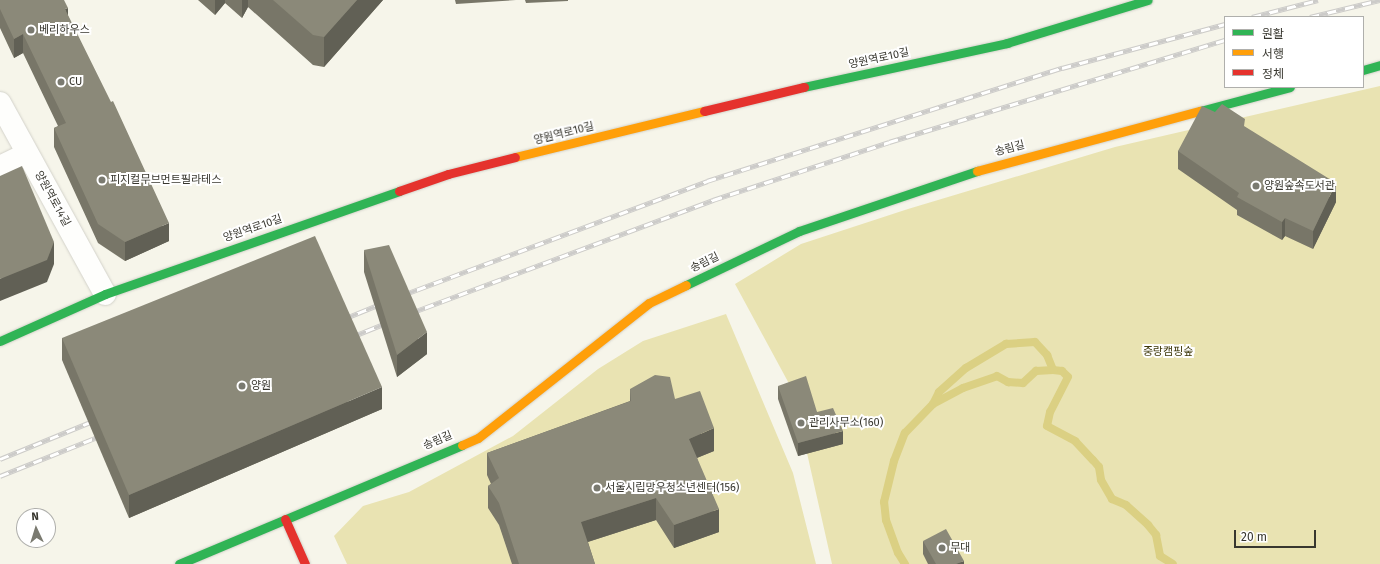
<!DOCTYPE html>
<meta charset="utf-8">
<style>
body{margin:0}
#map{position:relative;width:1380px;height:564px;overflow:hidden;background:#f6f5ea;font-family:"Fira Sans","Noto Sans KR",sans-serif}
div>[style]{position:absolute}
.green>*{inset:0;background:#e9e3b2}
.stream>*{height:8px;margin:-4px;padding:0 4px;transform-origin:4px;border-radius:4px;background:#dbd083}
.roads{filter:drop-shadow(0 0 1px #d3d2ca) drop-shadow(0 0 1px #d3d2ca)}
.street>*{height:22px;margin:-11px;padding:0 11px;transform-origin:11px;border-radius:11px;background:#fefefc}
.fast>*{height:9px;margin:-4.5px;padding:0 4.5px;transform-origin:4.5px;border-radius:4.5px;background:#30b455}
.slow>*{height:9px;margin:-4.5px;padding:0 4.5px;transform-origin:4.5px;border-radius:4.5px;background:#ff9f0a}
.jam>*{height:9px;margin:-4.5px;padding:0 4.5px;transform-origin:4.5px;border-radius:4.5px;background:#e5322d}
.rail>*{height:4.5px;margin-top:-2.25px;transform-origin:0;background:repeating-linear-gradient(90deg,#fff 0 9px,#cccbc9 0 18px);box-sizing:border-box;border-block:1px solid #cccbc9}
.wall>*{inset:0;background:#787668}
.shaded-wall>*{inset:0;background:#616055}
.building>*{inset:0;background:#8b8979}
.dots>*{width:11px;height:11px;translate:-50% -50%;box-sizing:border-box;border:2px solid #fff;border-radius:50%}
span{translate:-50% -50%;white-space:nowrap;text-align:center;line-height:1.15;-webkit-text-stroke:4px #fff;paint-order:stroke}
.poi-label{font-size:11px;color:#38372f}
.left{translate:0 -50%;text-align:left}
.street-label{font-size:11px;color:#38372f}
.park-label{font-size:11px;color:#3d3709}
.legend{position:absolute;left:1224px;top:16px;width:140px;height:72px;box-sizing:border-box;background:#fff;border:1px solid #afafac;margin:0;padding:5px 7px;list-style:none;font-size:12px;color:#38372f}
.legend li{display:flex;align-items:center;gap:8px;height:20px}
.legend b{width:20px;border:1px solid #afafac}
.north{position:absolute;left:16px;top:508px;width:40px;height:40px;box-sizing:border-box;background:#fff;border:1px solid #afafac;border-radius:50%;rotate:356deg;font-size:11px;font-weight:700;line-height:16px;text-align:center;color:#38372f}
.north::after{content:'';display:block;margin:auto;width:14px;height:18px;background:#7a7a70;clip-path:polygon(50% 0,100% 100%,50% 72%,0 100%)}
.scale{position:absolute;left:1234px;top:530px;width:82px;height:18px;box-sizing:border-box;border:2px solid #38372f;border-top:0;padding-left:5px;font-size:12px;line-height:14px;white-space:nowrap;color:#38372f;-webkit-text-stroke:3px #fff;paint-order:stroke}
</style>
<div id="map">
<div class="green">
<div style="clip-path:polygon(1380px 86px,1380px 564px,832px 564px,793px 391px,735px 284px,801px 244px,908px 209px,1115px 147px)"></div>
<div style="clip-path:polygon(726px 314px,793px 473px,816px 564px,347px 564px,334px 536px,363px 506px,409px 492px,513px 436px,598px 369px,643px 341px)"></div>
</div>
<div class="stream">
<div style="left:933px;top:404px;width:13px;rotate:-63deg"></div>
<div style="left:939px;top:392px;width:36px;rotate:-42deg"></div>
<div style="left:966px;top:368px;width:47px;rotate:-31deg"></div>
<div style="left:1006px;top:344px;width:29px;rotate:-4deg"></div>
<div style="left:1035px;top:342px;width:18px;rotate:47deg"></div>
<div style="left:1047px;top:355px;width:16px;rotate:68deg"></div>
<div style="left:905px;top:564px;width:13px;rotate:-122deg"></div>
<div style="left:898px;top:553px;width:35px;rotate:-110deg"></div>
<div style="left:886px;top:520px;width:18px;rotate:-96deg"></div>
<div style="left:884px;top:502px;width:42px;rotate:-76.3deg"></div>
<div style="left:894px;top:461px;width:30px;rotate:-69deg"></div>
<div style="left:905px;top:433px;width:40px;rotate:-46deg"></div>
<div style="left:933px;top:404px;width:34px;rotate:-28deg"></div>
<div style="left:963px;top:388px;width:36px;rotate:-19deg"></div>
<div style="left:997px;top:376px;width:13px;rotate:29deg"></div>
<div style="left:1008px;top:382px;width:15px;rotate:4deg"></div>
<div style="left:1023px;top:383px;width:18px;rotate:-43deg"></div>
<div style="left:1036px;top:371px;width:17px;rotate:-3deg"></div>
<div style="left:1053px;top:370px;width:9px;rotate:6deg"></div>
<div style="left:1062px;top:371px;width:8px;rotate:45deg"></div>
<div style="left:1068px;top:377px;width:39px;rotate:117deg"></div>
<div style="left:1050px;top:412px;width:14px;rotate:102deg"></div>
<div style="left:1047px;top:426px;width:32px;rotate:28deg"></div>
<div style="left:1075px;top:441px;width:26px;rotate:47deg"></div>
<div style="left:1093px;top:460px;width:9px;rotate:49deg"></div>
<div style="left:1099px;top:467px;width:13px;rotate:81deg"></div>
<div style="left:1101px;top:480px;width:22px;rotate:60deg"></div>
<div style="left:1112px;top:499px;width:15px;rotate:23deg"></div>
<div style="left:1126px;top:505px;width:30px;rotate:42deg"></div>
<div style="left:1148px;top:525px;width:13px;rotate:51deg"></div>
<div style="left:1156px;top:535px;width:21px;rotate:79deg"></div>
<div style="left:1160px;top:556px;width:15px;rotate:32deg"></div>
</div>
<div class="roads">
<div class="street">
<div style="left:0;top:103px;width:218px;rotate:61.2deg"></div>
<div style="left:0;top:167px;width:30px;rotate:-26deg"></div>
</div>
<div class="fast">
<div style="left:1363px;top:70px;width:18px;rotate:-16deg"></div>
<div style="left:804px;top:87px;width:208px;rotate:-12.2deg"></div>
<div style="left:1007px;top:43px;width:147px;rotate:-17deg"></div>
<div style="left:1200px;top:111px;width:93px;rotate:-14.9deg"></div>
<div style="left:686px;top:285px;width:125px;rotate:-25.5deg"></div>
<div style="left:799px;top:231px;width:188px;rotate:-18.6deg"></div>
<div style="left:0;top:341px;width:115px;rotate:-24.1deg"></div>
<div style="left:105px;top:294px;width:312px;rotate:-19.3deg"></div>
<div style="left:179px;top:564px;width:307px;rotate:-22.8deg"></div>
</div>
<div class="slow">
<div style="left:515px;top:157px;width:195px;rotate:-13.7deg"></div>
<div style="left:977px;top:171px;width:231px;rotate:-15.1deg"></div>
<div style="left:462px;top:445px;width:17px;rotate:-24deg"></div>
<div style="left:478px;top:438px;width:218px;rotate:-38.3deg"></div>
<div style="left:649px;top:303px;width:41px;rotate:-25.9deg"></div>
</div>
<div class="jam">
<div style="left:704px;top:111px;width:103px;rotate:-13.5deg"></div>
<div style="left:399px;top:191px;width:52px;rotate:-19.1deg"></div>
<div style="left:448px;top:174px;width:69px;rotate:-14.2deg"></div>
<div style="left:285px;top:519px;width:49px;rotate:66deg"></div>
</div>
</div>
<div class="rail">
<div style="left:1252px;top:17px;width:68px;rotate:-14.4deg"></div>
<div style="left:1310px;top:17px;width:72px;rotate:-13.7deg"></div>
<div style="left:400px;top:296px;width:328px;rotate:-20.5deg"></div>
<div style="left:707px;top:181px;width:373px;rotate:-17.7deg"></div>
<div style="left:1062px;top:68px;width:169px;rotate:-15.1deg"></div>
<div style="left:408px;top:314px;width:326px;rotate:-20.5deg"></div>
<div style="left:713px;top:200px;width:185px;rotate:-18.2deg"></div>
<div style="left:889px;top:142px;width:351px;rotate:-16.9deg"></div>
<div style="left:341px;top:320px;width:48px;rotate:-22.2deg"></div>
<div style="left:349px;top:338px;width:45px;rotate:-22deg"></div>
<div style="left:0;top:459px;width:106px;rotate:-22.2deg"></div>
<div style="left:0;top:476px;width:113px;rotate:-21.8deg"></div>
</div>
<div class="wall">
<div style="clip-path:polygon(0 0,68px 16px,169px 241px,125px 261px,98px 243px,54px 147px,54px 128px,58px 126px,23px 53px,14px 58px,0 28px)"></div>
<div style="clip-path:polygon(198px 0,383px 0,324px 67px,313px 65px,248px 7px,242px 18px,225px 3px,215px 15px)"></div>
<div style="clip-path:polygon(455px 0,516px 0,456px 4px)"></div>
<div style="clip-path:polygon(525px 0,568px 0,568px 1px,526px 3px)"></div>
<div style="clip-path:polygon(1245px 127px,1336px 202px,1313px 249px,1285px 236px,1282px 240px,1237px 215px,1237px 210px,1178px 169px,1178px 151px)"></div>
<div style="clip-path:polygon(364px 250px,427px 354px,397px 377px,364px 272px)"></div>
<div style="clip-path:polygon(62px 338px,382px 409px,129px 518px,62px 360px)"></div>
<div style="clip-path:polygon(778px 386px,817px 412px,843px 444px,798px 456px,778px 399px)"></div>
<div style="clip-path:polygon(630px 389px,675px 399px,714px 451px,697px 458px,719px 532px,674px 548px,656px 520px,588px 542px,595px 564px,512px 564px,499px 525px,488px 508px,488px 486px,491px 484px,487px 475px,487px 453px,630px 401px)"></div>
<div style="clip-path:polygon(923px 541px,964px 564px,928px 564px,923px 554px)"></div>
</div>
<div class="shaded-wall">
<div style="clip-path:polygon(215px 0,225px 0,225px 3px,215px 15px)"></div>
<div style="clip-path:polygon(242px 0,248px 0,248px 7px,242px 18px)"></div>
<div style="clip-path:polygon(357px 0,383px 0,324px 67px,324px 37px)"></div>
<div style="clip-path:polygon(68px 8px,68px 27px,65px 9px)"></div>
<div style="clip-path:polygon(23px 34px,23px 53px,14px 58px,14px 39px)"></div>
<div style="clip-path:polygon(1336px 183px,1336px 202px,1313px 249px,1313px 231px)"></div>
<div style="clip-path:polygon(1285px 218px,1285px 236px,1282px 240px,1282px 222px)"></div>
<div style="clip-path:polygon(169px 223px,169px 241px,125px 261px,125px 242px)"></div>
<div style="clip-path:polygon(54px 242px,54px 264px,47px 282px,0 301px,0 279px)"></div>
<div style="clip-path:polygon(427px 332px,427px 354px,397px 377px,397px 355px)"></div>
<div style="clip-path:polygon(382px 387px,382px 409px,129px 518px,129px 495px)"></div>
<div style="clip-path:polygon(714px 428px,714px 451px,689px 461px,689px 439px)"></div>
<div style="clip-path:polygon(843px 431px,843px 444px,798px 456px,798px 443px)"></div>
<div style="clip-path:polygon(656px 498px,656px 520px,581px 544px,581px 522px)"></div>
<div style="clip-path:polygon(719px 509px,719px 532px,674px 548px,674px 525px)"></div>
<div style="clip-path:polygon(964px 561px,964px 564px,956px 564px)"></div>
</div>
<div class="building">
<div style="clip-path:polygon(0 0,64px 0,68px 8px,65px 9px,111px 102px,113px 101px,169px 223px,125px 242px,98px 224px,54px 128px,66px 123px,23px 34px,14px 39px,0 9px)"></div>
<div style="clip-path:polygon(273px 0,357px 0,324px 37px,313px 35px)"></div>
<div style="clip-path:polygon(1222px 104px,1245px 119px,1244px 126px,1336px 183px,1313px 231px,1285px 218px,1282px 222px,1237px 197px,1239px 193px,1178px 151px,1202px 106px,1215px 112px)"></div>
<div style="clip-path:polygon(22px 166px,54px 242px,47px 260px,0 279px,0 176px)"></div>
<div style="clip-path:polygon(315px 236px,382px 387px,129px 495px,62px 338px)"></div>
<div style="clip-path:polygon(389px 245px,427px 332px,397px 355px,364px 250px)"></div>
<div style="clip-path:polygon(655px 375px,670px 377px,675px 399px,700px 391px,714px 428px,689px 439px,719px 509px,674px 525px,656px 498px,581px 522px,595px 564px,519px 564px,499px 503px,488px 486px,499px 478px,487px 453px,631px 401px,630px 389px)"></div>
<div style="clip-path:polygon(806px 376px,817px 412px,833px 408px,843px 431px,798px 443px,778px 386px)"></div>
<div style="clip-path:polygon(946px 529px,964px 561px,956px 564px,936px 564px,923px 541px)"></div>
</div>
<div class="dots">
<div style="left:31px;top:30px;background:#7a7a70"></div>
<div style="left:61px;top:82px;background:#7a7a70"></div>
<div style="left:102px;top:180px;background:#7a7a70"></div>
<div style="left:1256px;top:186px;background:#7a7a70"></div>
<div style="left:242px;top:386px;background:#7a7a70"></div>
<div style="left:801px;top:423px;background:#7a7a70"></div>
<div style="left:597px;top:488px;background:#7a7a70"></div>
<div style="left:942px;top:548px;background:#7a7a70"></div>
</div>
<div class="poi-label">
<span class="left" style="left:39px;top:30px">베리하우스</span>
<span class="left" style="left:69px;top:82px">CU</span>
<span class="left" style="left:110px;top:180px">피지컬무브먼트필라테스</span>
<span class="left" style="left:1264px;top:186px">양원숲속도서관</span>
<span class="left" style="left:251px;top:386px">양원</span>
<span class="left" style="left:809px;top:423px">관리사무소(160)</span>
<span class="left" style="left:605px;top:488px">서울시립망우청소년센터(156)</span>
<span class="left" style="left:950px;top:548px">무대</span>
</div>
<div class="street-label">
<span style="left:879px;top:59px;rotate:-12deg">양원역로10길</span>
<span style="left:564px;top:134px;rotate:-14deg">양원역로10길</span>
<span style="left:1010px;top:149px;rotate:-15deg">송림길</span>
<span style="left:52px;top:199px;rotate:61deg">양원역로14길</span>
<span style="left:253px;top:229px;rotate:-19deg">양원역로10길</span>
<span style="left:705px;top:263px;rotate:-26deg">송림길</span>
<span style="left:438px;top:441px;rotate:-23deg">송림길</span>
</div>
<div class="park-label">
<span style="left:1168px;top:352px">중랑캠핑숲</span>
</div>
<ul class="legend">
<li><b style="height:5px;background:#30b455"></b>원활</li>
<li><b style="height:5px;background:#ff9f0a"></b>서행</li>
<li><b style="height:5px;background:#e5322d"></b>정체</li>
</ul>
<div class="north">N</div>
<div class="scale">20 m</div>
</div>
